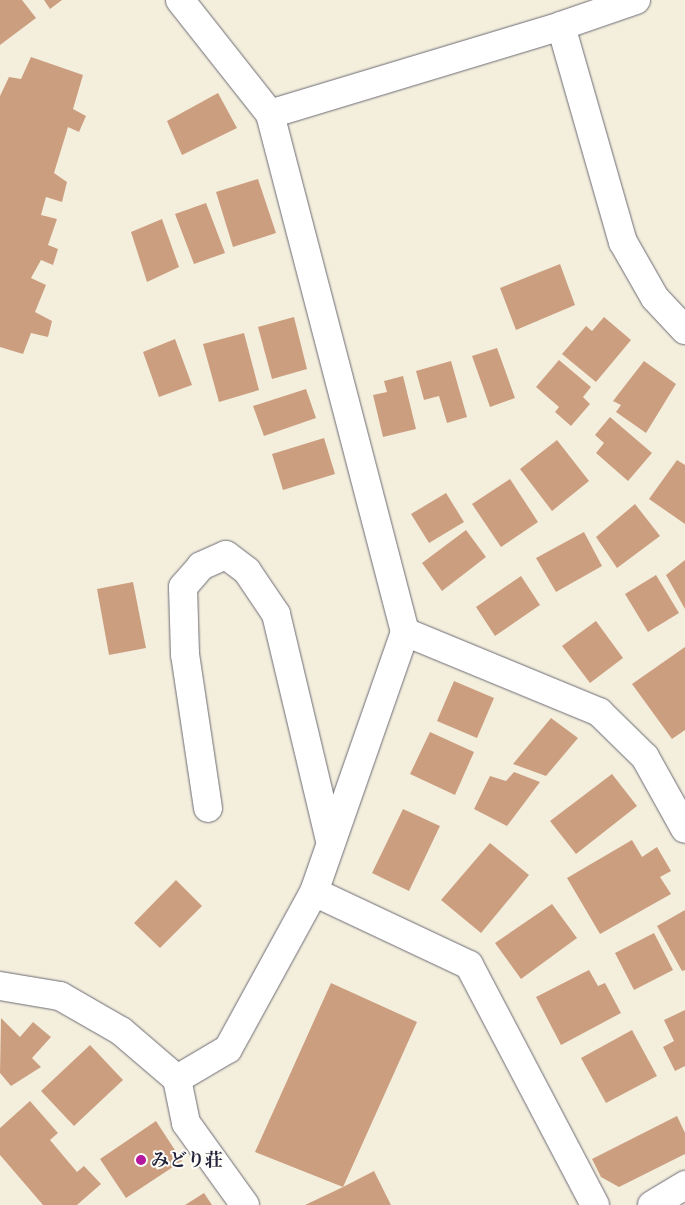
<!DOCTYPE html>
<meta charset="utf-8">
<style>
body{margin:0}
#map{position:relative;width:685px;height:1205px;overflow:hidden;background:#f4efdd;font-family:Alegreya,"Noto Serif JP",serif}
div>[style]{position:absolute}
.building>*{inset:0;background:#cc9e80}
.roads{filter:drop-shadow(0 0 1px #6c6a74) drop-shadow(0 0 1px #6c6a74)}
.minor>*{height:28px;margin:-14px;padding:0 14px;transform-origin:14px;border-radius:14px;background:#fff}
.dots>*{width:14px;height:14px;translate:-50% -50%;box-sizing:border-box;border:2px solid #fdfcf7;border-radius:50%}
span{translate:-50% -50%;white-space:nowrap;text-align:center;line-height:1.15;-webkit-text-stroke:4px #fdfcf7;paint-order:stroke}
.poi-label{font-size:18px;color:#22223b;font-weight:700}
.left{translate:0 -50%;text-align:left}
</style>
<div id="map">
<div class="building">
<div style="clip-path:polygon(0 0,22px 0,36px 18px,0 45px)"></div>
<div style="clip-path:polygon(44px 0,62px 0,50px 9px)"></div>
<div style="clip-path:polygon(31px 57px,83px 75px,73px 109px,86px 116px,79px 132px,68px 127px,54px 173px,67px 182px,62px 202px,46px 197px,41px 215px,57px 219px,48px 245px,58px 249px,53px 265px,41px 260px,31px 278px,46px 285px,35px 312px,52px 321px,48px 337px,31px 333px,23px 354px,0 347px,0 96px,9px 77px,21px 79px)"></div>
<div style="clip-path:polygon(218px 93px,237px 128px,182px 155px,167px 121px)"></div>
<div style="clip-path:polygon(258px 179px,276px 233px,233px 247px,216px 192px)"></div>
<div style="clip-path:polygon(206px 203px,225px 253px,194px 264px,175px 214px)"></div>
<div style="clip-path:polygon(162px 219px,179px 267px,147px 282px,131px 232px)"></div>
<div style="clip-path:polygon(560px 264px,575px 305px,516px 330px,500px 288px)"></div>
<div style="clip-path:polygon(294px 317px,307px 369px,272px 379px,258px 327px)"></div>
<div style="clip-path:polygon(604px 317px,631px 340px,596px 382px,562px 354px,586px 326px,592px 331px)"></div>
<div style="clip-path:polygon(244px 333px,259px 390px,219px 402px,203px 344px)"></div>
<div style="clip-path:polygon(175px 339px,192px 385px,159px 397px,143px 352px)"></div>
<div style="clip-path:polygon(497px 348px,515px 398px,490px 407px,472px 356px)"></div>
<div style="clip-path:polygon(559px 360px,591px 387px,583px 397px,590px 404px,571px 426px,555px 412px,559px 407px,536px 387px)"></div>
<div style="clip-path:polygon(451px 361px,467px 417px,447px 423px,439px 396px,424px 400px,416px 371px)"></div>
<div style="clip-path:polygon(644px 361px,676px 384px,646px 433px,616px 412px,621px 405px,613px 401px)"></div>
<div style="clip-path:polygon(403px 376px,416px 429px,383px 437px,373px 395px,387px 392px,384px 381px)"></div>
<div style="clip-path:polygon(306px 389px,316px 418px,264px 436px,253px 406px)"></div>
<div style="clip-path:polygon(610px 417px,652px 453px,628px 481px,596px 453px,604px 443px,595px 435px)"></div>
<div style="clip-path:polygon(324px 438px,335px 474px,283px 490px,272px 454px)"></div>
<div style="clip-path:polygon(557px 440px,589px 481px,552px 511px,520px 469px)"></div>
<div style="clip-path:polygon(677px 460px,685px 465px,685px 524px,649px 499px)"></div>
<div style="clip-path:polygon(510px 479px,538px 522px,501px 547px,472px 504px)"></div>
<div style="clip-path:polygon(446px 493px,464px 522px,429px 543px,411px 514px)"></div>
<div style="clip-path:polygon(635px 504px,660px 536px,617px 568px,596px 537px)"></div>
<div style="clip-path:polygon(466px 530px,486px 557px,442px 591px,422px 563px)"></div>
<div style="clip-path:polygon(584px 532px,602px 566px,556px 592px,536px 558px)"></div>
<div style="clip-path:polygon(685px 560px,685px 609px,666px 575px)"></div>
<div style="clip-path:polygon(656px 575px,679px 613px,648px 632px,625px 594px)"></div>
<div style="clip-path:polygon(521px 576px,540px 605px,495px 636px,476px 607px)"></div>
<div style="clip-path:polygon(133px 582px,146px 648px,109px 655px,97px 589px)"></div>
<div style="clip-path:polygon(596px 621px,623px 658px,590px 683px,562px 646px)"></div>
<div style="clip-path:polygon(685px 647px,685px 730px,672px 739px,632px 684px)"></div>
<div style="clip-path:polygon(454px 681px,494px 698px,477px 738px,437px 721px)"></div>
<div style="clip-path:polygon(551px 718px,578px 738px,546px 776px,513px 764px)"></div>
<div style="clip-path:polygon(430px 732px,474px 752px,455px 795px,410px 774px)"></div>
<div style="clip-path:polygon(514px 772px,540px 782px,507px 826px,474px 809px,490px 776px,506px 781px)"></div>
<div style="clip-path:polygon(612px 774px,637px 806px,576px 854px,550px 821px)"></div>
<div style="clip-path:polygon(403px 809px,440px 826px,409px 891px,372px 873px)"></div>
<div style="clip-path:polygon(632px 840px,642px 857px,657px 847px,671px 871px,660px 877px,671px 894px,600px 934px,567px 878px)"></div>
<div style="clip-path:polygon(490px 843px,529px 875px,481px 933px,441px 900px)"></div>
<div style="clip-path:polygon(176px 880px,202px 906px,160px 948px,134px 923px)"></div>
<div style="clip-path:polygon(552px 904px,577px 938px,521px 979px,495px 943px)"></div>
<div style="clip-path:polygon(685px 910px,685px 970px,682px 971px,657px 926px)"></div>
<div style="clip-path:polygon(654px 933px,673px 970px,634px 990px,615px 953px)"></div>
<div style="clip-path:polygon(589px 970px,598px 986px,605px 983px,621px 1013px,561px 1045px,536px 997px)"></div>
<div style="clip-path:polygon(331px 983px,417px 1022px,343px 1187px,255px 1152px)"></div>
<div style="clip-path:polygon(685px 1010px,685px 1066px,675px 1071px,663px 1047px,674px 1041px,664px 1020px)"></div>
<div style="clip-path:polygon(1px 1018px,20px 1037px,33px 1022px,51px 1037px,32px 1058px,41px 1067px,11px 1086px,0 1073px)"></div>
<div style="clip-path:polygon(632px 1030px,657px 1076px,606px 1103px,581px 1058px)"></div>
<div style="clip-path:polygon(90px 1045px,123px 1080px,74px 1126px,41px 1091px)"></div>
<div style="clip-path:polygon(30px 1101px,58px 1133px,50px 1140px,77px 1172px,84px 1166px,101px 1184px,77px 1205px,43px 1205px,0 1155px,0 1128px)"></div>
<div style="clip-path:polygon(677px 1116px,685px 1133px,685px 1154px,619px 1187px,601px 1177px,592px 1159px)"></div>
<div style="clip-path:polygon(156px 1121px,182px 1161px,126px 1198px,100px 1159px)"></div>
<div style="clip-path:polygon(374px 1171px,391px 1205px,305px 1205px,343px 1187px)"></div>
<div style="clip-path:polygon(204px 1193px,212px 1205px,185px 1205px)"></div>
</div>
<div class="roads">
<div class="minor">
<div style="left:180px;top:0;width:145px;rotate:51.7deg"></div>
<div style="left:270px;top:114px;width:304px;rotate:-16.8deg"></div>
<div style="left:636px;top:0;width:79px;rotate:160.9deg"></div>
<div style="left:561px;top:26px;width:225px;rotate:74deg"></div>
<div style="left:623px;top:242px;width:64px;rotate:60.3deg"></div>
<div style="left:655px;top:298px;width:44px;rotate:46.8deg"></div>
<div style="left:405px;top:632px;width:210px;rotate:22.4deg"></div>
<div style="left:599px;top:712px;width:64px;rotate:44.4deg"></div>
<div style="left:645px;top:757px;width:82px;rotate:60.9deg"></div>
<div style="left:208px;top:808px;width:155px;rotate:-98.5deg"></div>
<div style="left:185px;top:655px;width:68px;rotate:-91.7deg"></div>
<div style="left:183px;top:587px;width:28px;rotate:-49deg"></div>
<div style="left:201px;top:566px;width:27px;rotate:-24deg"></div>
<div style="left:226px;top:555px;width:26px;rotate:37deg"></div>
<div style="left:247px;top:571px;width:52px;rotate:56deg"></div>
<div style="left:276px;top:614px;width:236px;rotate:76.6deg"></div>
<div style="left:314px;top:892px;width:171px;rotate:25.2deg"></div>
<div style="left:469px;top:965px;width:271px;rotate:62.3deg"></div>
<div style="left:0;top:986px;width:61px;rotate:9.5deg"></div>
<div style="left:60px;top:996px;width:70px;rotate:29.8deg"></div>
<div style="left:121px;top:1031px;width:74px;rotate:40.6deg"></div>
<div style="left:177px;top:1079px;width:45px;rotate:78.4deg"></div>
<div style="left:186px;top:1123px;width:101px;rotate:54.3deg"></div>
<div style="left:177px;top:1079px;width:59px;rotate:-30.5deg"></div>
<div style="left:228px;top:1049px;width:179px;rotate:-61.3deg"></div>
<div style="left:314px;top:892px;width:275px;rotate:-70.7deg"></div>
<div style="left:405px;top:632px;width:535px;rotate:-104.61deg"></div>
<div style="left:652px;top:1205px;width:39px;rotate:-31deg"></div>
</div>
</div>
<div class="dots">
<div style="left:141px;top:1160px;background:#b5179e"></div>
</div>
<div class="poi-label">
<span class="left" style="left:151px;top:1160px">みどり荘</span>
</div>
</div>
